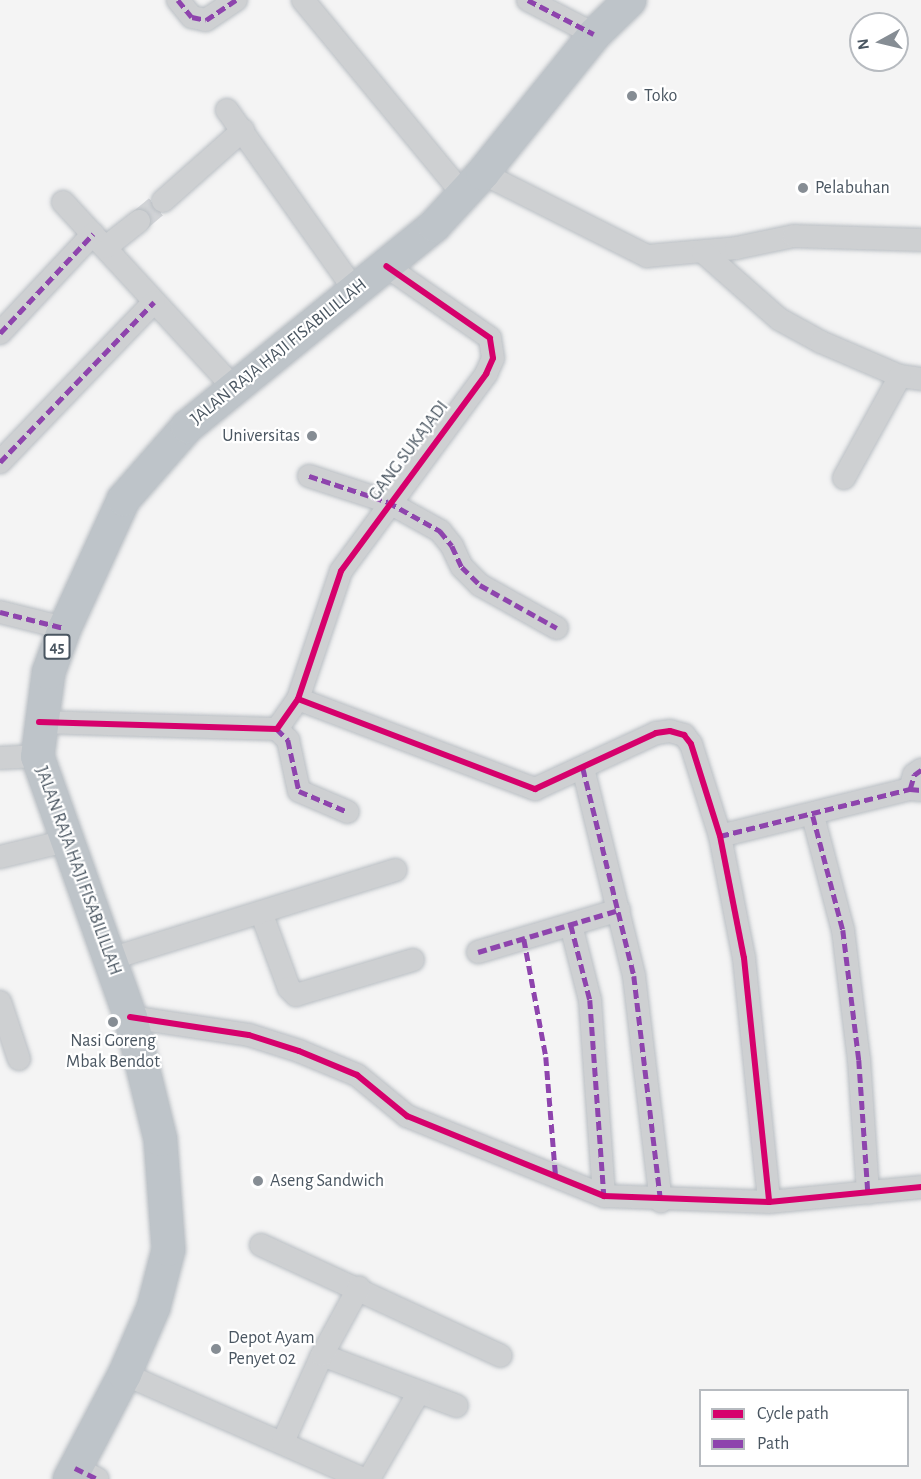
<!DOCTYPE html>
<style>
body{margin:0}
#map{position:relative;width:921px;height:1479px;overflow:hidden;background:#f4f4f4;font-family:"Alegreya Sans",sans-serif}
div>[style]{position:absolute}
.minor-tunnel>*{height:22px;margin-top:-11px;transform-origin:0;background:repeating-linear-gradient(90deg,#d2d4d7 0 22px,transparent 0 33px)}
.roads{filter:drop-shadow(0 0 2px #b9bec3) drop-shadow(0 0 2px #b9bec3)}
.minor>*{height:22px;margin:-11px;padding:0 11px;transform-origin:11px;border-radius:11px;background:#ced0d2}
.highway>*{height:33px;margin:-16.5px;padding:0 16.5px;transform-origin:16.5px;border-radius:16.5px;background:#bec4c9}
.quiet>*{height:4.5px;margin-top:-2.25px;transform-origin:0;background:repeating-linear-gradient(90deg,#8e44ad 0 9px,transparent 0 13.5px)}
.cycleway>*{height:6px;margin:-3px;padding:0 3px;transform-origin:3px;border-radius:3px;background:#d6006c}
.dots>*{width:16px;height:16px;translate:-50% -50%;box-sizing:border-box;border:3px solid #fff;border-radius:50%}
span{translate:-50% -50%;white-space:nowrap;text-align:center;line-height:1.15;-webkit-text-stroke:4.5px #fff;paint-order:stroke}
.shield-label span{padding:2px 4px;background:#fff;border:2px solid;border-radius:4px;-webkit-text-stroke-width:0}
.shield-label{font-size:16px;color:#4a5661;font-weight:700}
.poi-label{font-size:18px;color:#4a5661}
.left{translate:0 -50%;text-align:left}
.right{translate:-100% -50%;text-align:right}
.street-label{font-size:18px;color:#4a5661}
.legend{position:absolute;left:699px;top:1389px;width:210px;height:78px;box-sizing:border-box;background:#fff;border:2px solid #b7bbc0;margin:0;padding:8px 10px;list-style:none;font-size:18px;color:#4a5661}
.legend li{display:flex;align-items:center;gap:12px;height:30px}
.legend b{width:30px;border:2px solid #b7bbc0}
.north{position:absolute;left:849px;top:12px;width:60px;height:60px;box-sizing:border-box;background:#fff;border:2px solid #b7bbc0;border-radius:50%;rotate:262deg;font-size:16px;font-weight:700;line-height:24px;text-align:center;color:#4a5661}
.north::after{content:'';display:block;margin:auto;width:21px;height:27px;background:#868d94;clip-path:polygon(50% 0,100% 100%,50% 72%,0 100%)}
</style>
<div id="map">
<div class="minor-tunnel">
<div style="left:139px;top:221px;width:31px;rotate:-40deg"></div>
</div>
<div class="roads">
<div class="minor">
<div style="left:178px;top:0;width:22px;rotate:51deg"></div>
<div style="left:192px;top:17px;width:14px;rotate:12deg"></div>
<div style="left:206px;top:20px;width:36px;rotate:-34deg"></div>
<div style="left:303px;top:0;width:251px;rotate:50.5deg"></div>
<div style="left:528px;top:0;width:74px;rotate:27.3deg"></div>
<div style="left:227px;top:110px;width:222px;rotate:54.7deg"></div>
<div style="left:482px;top:173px;width:185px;rotate:26.7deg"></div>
<div style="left:647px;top:256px;width:89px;rotate:-5.1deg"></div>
<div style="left:736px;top:248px;width:59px;rotate:-11.7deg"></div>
<div style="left:794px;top:236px;width:127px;rotate:1.8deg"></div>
<div style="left:163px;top:201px;width:107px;rotate:-41.6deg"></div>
<div style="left:63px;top:202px;width:250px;rotate:47.4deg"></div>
<div style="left:106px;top:247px;width:42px;rotate:-38.2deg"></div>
<div style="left:703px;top:252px;width:101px;rotate:41.4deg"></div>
<div style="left:779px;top:319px;width:48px;rotate:28.7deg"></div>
<div style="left:821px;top:342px;width:86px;rotate:23.3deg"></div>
<div style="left:900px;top:376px;width:21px;rotate:8deg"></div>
<div style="left:0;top:333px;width:136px;rotate:-46.8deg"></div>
<div style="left:0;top:462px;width:222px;rotate:-46.1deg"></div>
<div style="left:309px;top:476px;width:83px;rotate:18.2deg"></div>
<div style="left:388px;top:502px;width:60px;rotate:29.1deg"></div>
<div style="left:440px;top:531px;width:19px;rotate:51deg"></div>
<div style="left:452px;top:546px;width:23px;rotate:65deg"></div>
<div style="left:462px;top:567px;width:25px;rotate:45deg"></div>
<div style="left:480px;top:585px;width:88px;rotate:29.2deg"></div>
<div style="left:844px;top:478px;width:116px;rotate:-61.2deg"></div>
<div style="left:0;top:612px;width:66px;rotate:14deg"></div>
<div style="left:298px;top:699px;width:254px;rotate:20.8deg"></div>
<div style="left:535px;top:789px;width:133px;rotate:-24.8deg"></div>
<div style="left:656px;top:733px;width:14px;rotate:-8deg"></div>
<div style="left:670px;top:731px;width:15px;rotate:16deg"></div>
<div style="left:684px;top:735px;width:11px;rotate:52deg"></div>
<div style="left:691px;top:744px;width:96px;rotate:72.5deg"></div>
<div style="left:720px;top:836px;width:124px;rotate:78.9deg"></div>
<div style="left:744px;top:958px;width:245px;rotate:84.1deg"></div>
<div style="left:39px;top:722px;width:238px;rotate:1.7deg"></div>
<div style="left:277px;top:729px;width:37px;rotate:-55deg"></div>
<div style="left:298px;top:699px;width:135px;rotate:-71.4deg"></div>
<div style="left:341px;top:571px;width:245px;rotate:-53.6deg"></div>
<div style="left:486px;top:374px;width:17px;rotate:-66deg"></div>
<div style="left:493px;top:358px;width:20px;rotate:-99deg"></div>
<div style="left:490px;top:338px;width:126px;rotate:-145.3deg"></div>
<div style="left:277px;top:729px;width:16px;rotate:45deg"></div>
<div style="left:288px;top:740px;width:52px;rotate:77.8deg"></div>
<div style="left:299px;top:791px;width:53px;rotate:23.2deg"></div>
<div style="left:0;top:758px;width:37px;rotate:-3deg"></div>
<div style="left:583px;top:768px;width:214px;rotate:76.2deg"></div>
<div style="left:634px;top:976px;width:227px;rotate:83.2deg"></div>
<div style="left:910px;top:789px;width:15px;rotate:-74deg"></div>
<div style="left:914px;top:775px;width:9px;rotate:-36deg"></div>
<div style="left:813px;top:816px;width:118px;rotate:75.3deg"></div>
<div style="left:843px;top:930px;width:131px;rotate:83deg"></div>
<div style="left:859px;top:1060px;width:133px;rotate:86.1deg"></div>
<div style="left:720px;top:836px;width:196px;rotate:-13.9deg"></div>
<div style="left:910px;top:789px;width:11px;rotate:5deg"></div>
<div style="left:0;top:857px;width:68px;rotate:-13.6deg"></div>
<div style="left:261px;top:912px;width:81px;rotate:69.8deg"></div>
<div style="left:289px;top:988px;width:10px;rotate:45deg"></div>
<div style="left:296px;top:995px;width:122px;rotate:-16.7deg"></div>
<div style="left:571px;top:925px;width:77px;rotate:75.8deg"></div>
<div style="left:590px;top:1000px;width:196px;rotate:85.9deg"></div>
<div style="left:478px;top:952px;width:147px;rotate:-16.6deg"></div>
<div style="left:110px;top:959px;width:299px;rotate:-17.3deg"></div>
<div style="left:0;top:1002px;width:60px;rotate:71.6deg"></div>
<div style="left:130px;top:1017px;width:120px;rotate:8.6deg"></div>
<div style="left:249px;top:1035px;width:52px;rotate:17.7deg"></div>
<div style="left:299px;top:1051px;width:63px;rotate:22.5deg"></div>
<div style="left:357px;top:1075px;width:65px;rotate:39.4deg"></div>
<div style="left:407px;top:1116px;width:213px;rotate:22.1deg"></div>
<div style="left:604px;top:1196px;width:165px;rotate:2.1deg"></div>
<div style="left:769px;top:1202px;width:153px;rotate:-5.6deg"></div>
<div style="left:261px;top:1245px;width:264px;rotate:24.8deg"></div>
<div style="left:322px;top:1355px;width:144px;rotate:20.7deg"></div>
<div style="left:124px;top:1374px;width:261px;rotate:23.7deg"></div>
<div style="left:283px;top:1442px;width:95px;rotate:-65.9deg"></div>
<div style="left:322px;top:1355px;width:77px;rotate:-61.4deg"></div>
<div style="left:75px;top:1468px;width:25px;rotate:26deg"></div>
<div style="left:369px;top:1479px;width:100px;rotate:-60.1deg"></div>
</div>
<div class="highway">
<div style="left:69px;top:1479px;width:119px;rotate:-62.4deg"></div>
<div style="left:124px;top:1374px;width:73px;rotate:-66.6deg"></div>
<div style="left:153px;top:1307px;width:60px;rotate:-75.5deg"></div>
<div style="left:168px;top:1249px;width:110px;rotate:-94.2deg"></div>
<div style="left:160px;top:1139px;width:126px;rotate:-103.8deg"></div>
<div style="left:130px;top:1017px;width:277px;rotate:-109.6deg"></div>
<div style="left:37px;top:756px;width:85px;rotate:-82.5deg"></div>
<div style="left:48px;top:672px;width:47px;rotate:-70deg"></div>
<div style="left:64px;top:628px;width:142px;rotate:-65.4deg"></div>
<div style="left:123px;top:499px;width:97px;rotate:-48.8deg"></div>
<div style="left:187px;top:426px;width:318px;rotate:-39.1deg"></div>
<div style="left:434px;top:225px;width:71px;rotate:-47.3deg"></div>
<div style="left:482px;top:173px;width:179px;rotate:-51.1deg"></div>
<div style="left:594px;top:34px;width:49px;rotate:-44.2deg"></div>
</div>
</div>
<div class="quiet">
<div style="left:178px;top:0;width:22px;rotate:51deg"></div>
<div style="left:192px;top:17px;width:14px;rotate:12deg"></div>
<div style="left:206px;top:20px;width:36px;rotate:-34deg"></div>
<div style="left:528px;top:0;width:74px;rotate:27.3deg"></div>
<div style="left:0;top:333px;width:136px;rotate:-46.8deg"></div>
<div style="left:0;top:462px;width:222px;rotate:-46.1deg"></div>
<div style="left:309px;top:476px;width:83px;rotate:18.2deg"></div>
<div style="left:388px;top:502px;width:60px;rotate:29.1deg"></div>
<div style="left:440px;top:531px;width:19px;rotate:51deg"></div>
<div style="left:452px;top:546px;width:23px;rotate:65deg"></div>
<div style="left:462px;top:567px;width:25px;rotate:45deg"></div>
<div style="left:480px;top:585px;width:88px;rotate:29.2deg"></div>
<div style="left:0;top:612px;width:66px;rotate:14deg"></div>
<div style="left:277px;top:729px;width:16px;rotate:45deg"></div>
<div style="left:288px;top:740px;width:52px;rotate:77.8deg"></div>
<div style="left:299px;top:791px;width:53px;rotate:23.2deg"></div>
<div style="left:583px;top:768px;width:214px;rotate:76.2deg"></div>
<div style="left:634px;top:976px;width:227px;rotate:83.2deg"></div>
<div style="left:910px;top:789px;width:15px;rotate:-74deg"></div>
<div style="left:914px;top:775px;width:9px;rotate:-36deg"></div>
<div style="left:813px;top:816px;width:118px;rotate:75.3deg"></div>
<div style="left:843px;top:930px;width:131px;rotate:83deg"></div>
<div style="left:859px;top:1060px;width:133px;rotate:86.1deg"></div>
<div style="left:720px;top:836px;width:196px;rotate:-13.9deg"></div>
<div style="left:910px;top:789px;width:11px;rotate:5deg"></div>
<div style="left:571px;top:925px;width:77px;rotate:75.8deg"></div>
<div style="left:590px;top:1000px;width:196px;rotate:85.9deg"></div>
<div style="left:524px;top:939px;width:120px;rotate:79.4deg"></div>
<div style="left:546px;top:1057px;width:121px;rotate:85.3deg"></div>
<div style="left:478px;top:952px;width:147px;rotate:-16.6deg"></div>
<div style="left:75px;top:1468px;width:25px;rotate:26deg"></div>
</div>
<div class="cycleway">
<div style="left:298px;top:699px;width:254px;rotate:20.8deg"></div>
<div style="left:535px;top:789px;width:133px;rotate:-24.8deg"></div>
<div style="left:656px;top:733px;width:14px;rotate:-8deg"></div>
<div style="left:670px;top:731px;width:15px;rotate:16deg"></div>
<div style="left:684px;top:735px;width:11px;rotate:52deg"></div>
<div style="left:691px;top:744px;width:96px;rotate:72.5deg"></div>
<div style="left:720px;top:836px;width:124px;rotate:78.9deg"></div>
<div style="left:744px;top:958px;width:245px;rotate:84.1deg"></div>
<div style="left:39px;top:722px;width:238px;rotate:1.7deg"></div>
<div style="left:277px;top:729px;width:37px;rotate:-55deg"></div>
<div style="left:298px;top:699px;width:135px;rotate:-71.4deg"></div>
<div style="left:341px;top:571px;width:245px;rotate:-53.6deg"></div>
<div style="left:486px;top:374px;width:17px;rotate:-66deg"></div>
<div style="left:493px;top:358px;width:20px;rotate:-99deg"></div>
<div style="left:490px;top:338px;width:126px;rotate:-145.3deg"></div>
<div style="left:130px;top:1017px;width:120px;rotate:8.6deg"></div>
<div style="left:249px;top:1035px;width:52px;rotate:17.7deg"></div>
<div style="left:299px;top:1051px;width:63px;rotate:22.5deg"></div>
<div style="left:357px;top:1075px;width:65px;rotate:39.4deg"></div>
<div style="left:407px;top:1116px;width:213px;rotate:22.1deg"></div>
<div style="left:604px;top:1196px;width:165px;rotate:2.1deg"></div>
<div style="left:769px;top:1202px;width:153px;rotate:-5.6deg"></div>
</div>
<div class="dots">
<div style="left:632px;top:96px;background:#868d94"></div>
<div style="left:803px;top:188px;background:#868d94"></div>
<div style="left:312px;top:436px;background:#868d94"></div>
<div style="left:113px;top:1022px;background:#868d94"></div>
<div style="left:258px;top:1181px;background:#868d94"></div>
<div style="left:216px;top:1349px;background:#868d94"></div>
</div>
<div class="shield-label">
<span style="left:57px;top:647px">45</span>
</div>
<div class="poi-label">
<span class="left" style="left:644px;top:96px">Toko</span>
<span class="left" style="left:815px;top:188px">Pelabuhan</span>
<span class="right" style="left:300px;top:436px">Universitas</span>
<span style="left:113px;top:1052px">Nasi Goreng<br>Mbak Bendot</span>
<span class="left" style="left:270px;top:1181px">Aseng Sandwich</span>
<span class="left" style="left:228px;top:1349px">Depot Ayam<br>Penyet 02</span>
</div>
<div class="street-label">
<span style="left:279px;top:352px;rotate:-39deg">JALAN RAJA HAJI FISABILILLAH</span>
<span style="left:409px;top:451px;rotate:-53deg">GANG SUKAJADI</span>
<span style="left:78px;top:871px;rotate:70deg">JALAN RAJA HAJI FISABILILLAH</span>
</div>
<ul class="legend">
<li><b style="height:8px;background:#d6006c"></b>Cycle path</li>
<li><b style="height:8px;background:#8e44ad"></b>Path</li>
</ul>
<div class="north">N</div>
</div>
